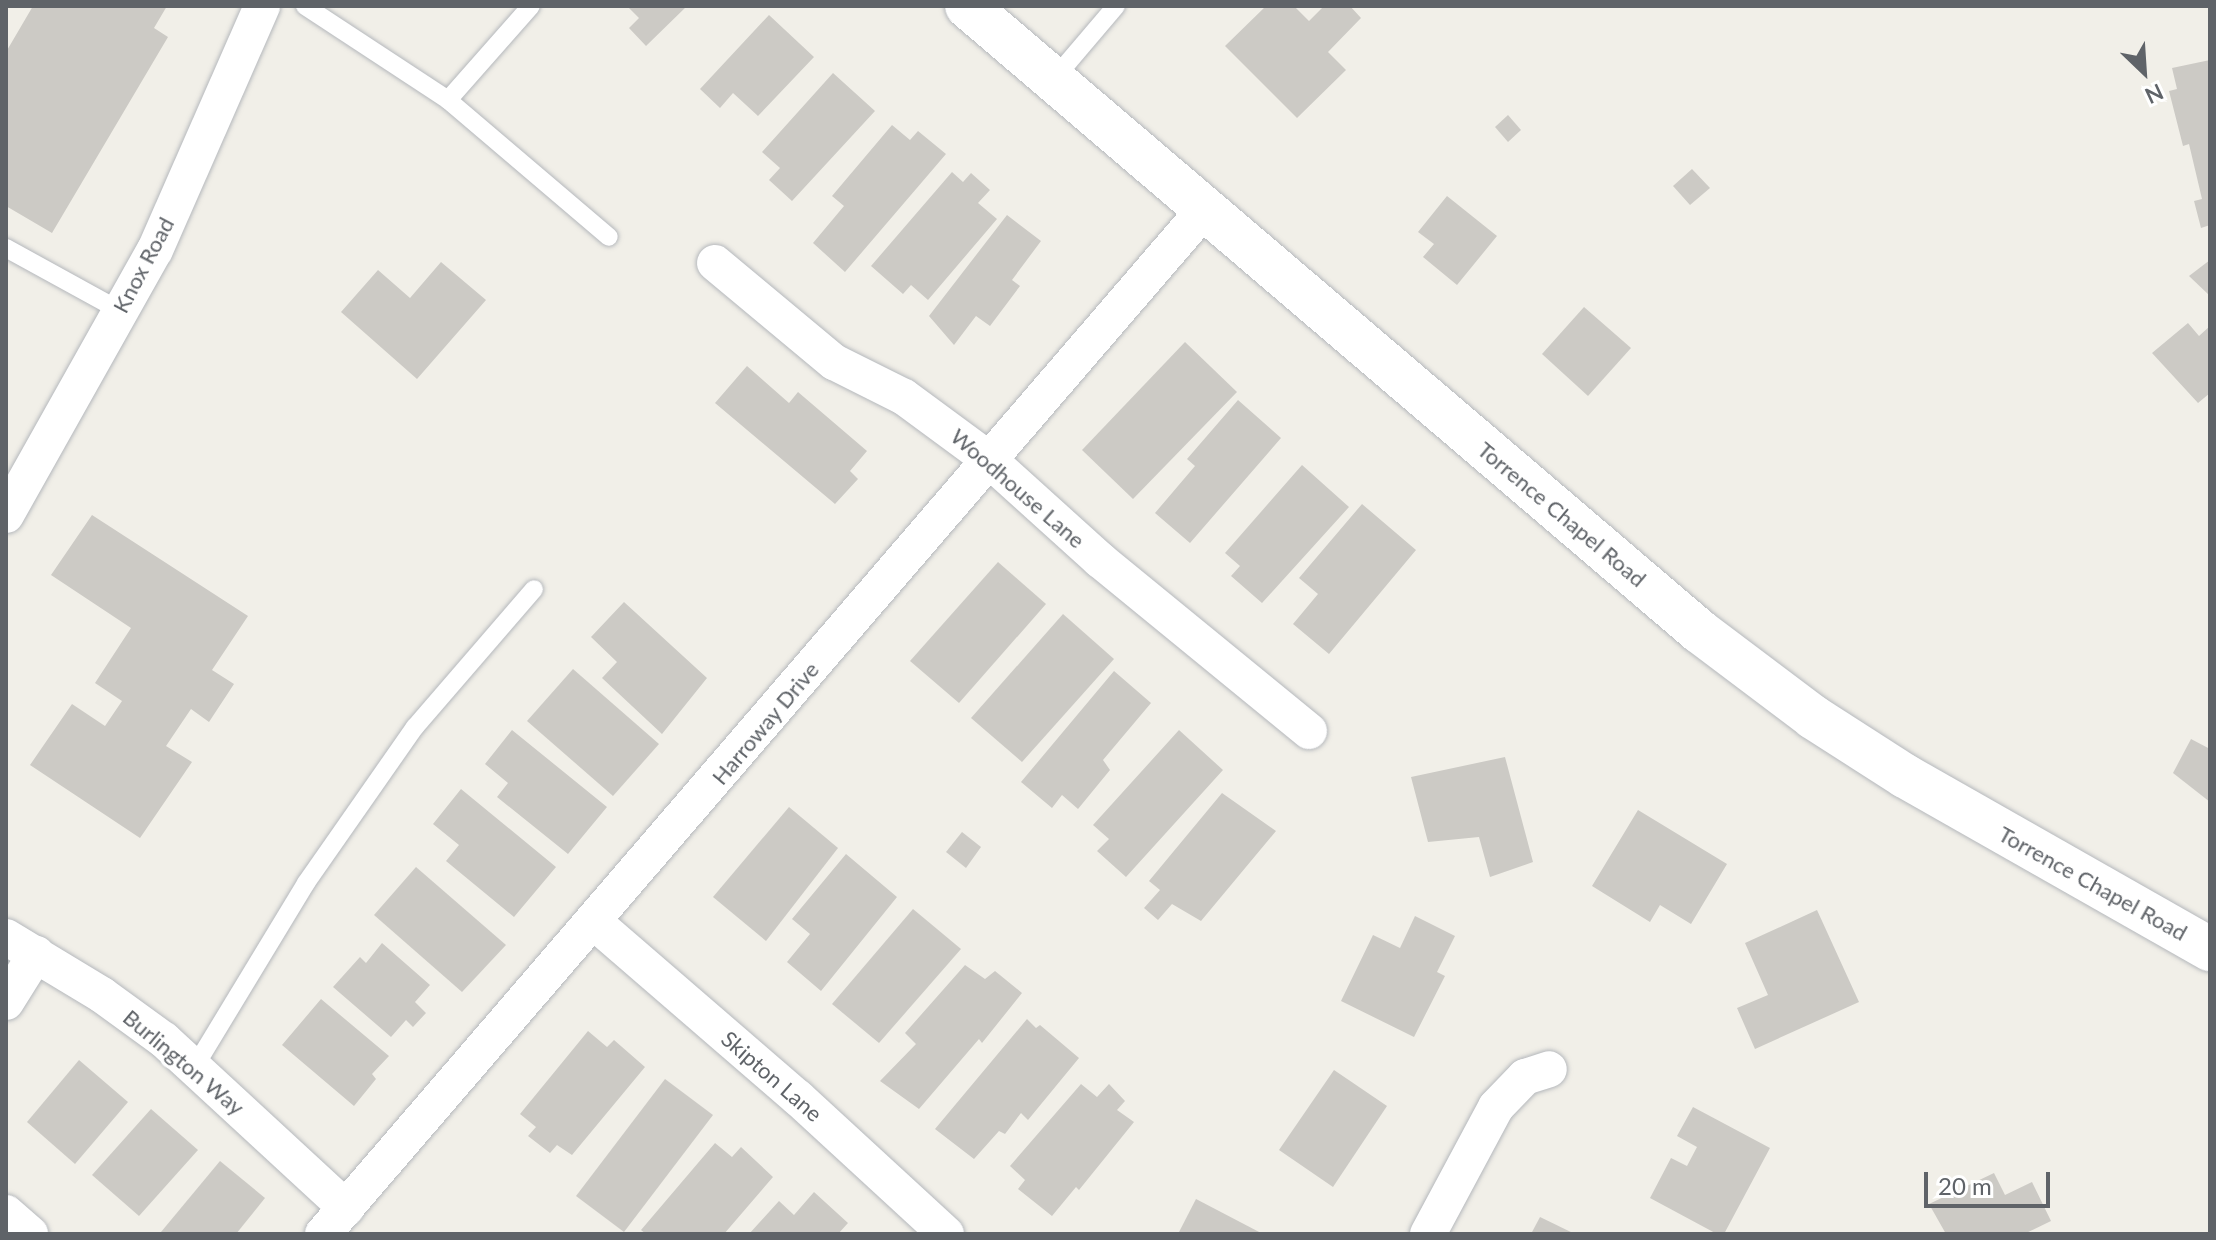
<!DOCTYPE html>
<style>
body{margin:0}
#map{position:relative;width:2216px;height:1240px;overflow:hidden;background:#f1efe8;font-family:Lato,sans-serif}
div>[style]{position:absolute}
.building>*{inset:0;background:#cccac5}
.roads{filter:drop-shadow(0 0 2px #b5b8bc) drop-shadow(0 0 2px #b5b8bc)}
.service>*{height:18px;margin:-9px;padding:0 9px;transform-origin:9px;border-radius:9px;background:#fff}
.minor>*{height:36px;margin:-18px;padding:0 18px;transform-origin:18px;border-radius:18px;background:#fff}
.tertiary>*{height:44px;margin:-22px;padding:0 22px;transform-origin:22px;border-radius:22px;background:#fff}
span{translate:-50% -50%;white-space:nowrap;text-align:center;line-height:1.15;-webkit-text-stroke:7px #fff;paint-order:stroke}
.street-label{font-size:22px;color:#5f6368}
.frame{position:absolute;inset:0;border:8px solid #5f6368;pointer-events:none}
.north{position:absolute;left:2104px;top:32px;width:80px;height:80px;-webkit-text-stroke:6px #fff;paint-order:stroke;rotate:155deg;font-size:22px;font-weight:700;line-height:32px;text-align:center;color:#5f6368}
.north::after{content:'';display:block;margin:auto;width:28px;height:36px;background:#5f6368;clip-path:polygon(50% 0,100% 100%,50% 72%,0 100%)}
.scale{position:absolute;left:1924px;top:1172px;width:126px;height:36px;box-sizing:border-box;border:4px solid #5f6368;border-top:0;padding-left:10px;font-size:24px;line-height:28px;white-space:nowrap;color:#5f6368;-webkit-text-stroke:6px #fff;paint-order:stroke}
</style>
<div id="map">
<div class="building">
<div style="clip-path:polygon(33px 6px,167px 6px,154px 28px,168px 37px,52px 233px,6px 206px,6px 52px)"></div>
<div style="clip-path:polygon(627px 6px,687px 6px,646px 46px,629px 28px,639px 18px)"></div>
<div style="clip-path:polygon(1266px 6px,1294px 6px,1309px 21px,1324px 6px,1350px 6px,1361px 18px,1328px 52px,1346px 70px,1297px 118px,1225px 46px)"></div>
<div style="clip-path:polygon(769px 15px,814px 57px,758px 116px,733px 93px,720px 108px,700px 89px)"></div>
<div style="clip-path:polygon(2210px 60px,2210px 225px,2201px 228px,2194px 201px,2202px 199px,2189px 144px,2183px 146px,2169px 91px,2177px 89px,2172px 68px)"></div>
<div style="clip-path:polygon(833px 73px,875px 111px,792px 201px,769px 180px,780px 168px,762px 152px)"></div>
<div style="clip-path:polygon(1508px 115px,1521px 130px,1508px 142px,1495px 127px)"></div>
<div style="clip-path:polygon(892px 125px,910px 140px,918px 131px,946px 154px,845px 272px,813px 243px,844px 206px,832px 196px)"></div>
<div style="clip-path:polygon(1692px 169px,1710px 188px,1690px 205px,1673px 186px)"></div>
<div style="clip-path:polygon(952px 172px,963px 182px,971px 173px,990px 190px,978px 203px,997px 219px,928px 300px,911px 285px,903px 294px,871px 266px)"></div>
<div style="clip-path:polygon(1447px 196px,1497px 236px,1457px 285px,1423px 257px,1434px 244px,1418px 232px)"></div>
<div style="clip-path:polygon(1007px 215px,1041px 241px,1012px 280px,1020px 286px,990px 326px,976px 316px,954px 345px,929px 316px)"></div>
<div style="clip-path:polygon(2210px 260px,2210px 296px,2189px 276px)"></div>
<div style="clip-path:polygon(441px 262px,486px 300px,417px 379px,341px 312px,378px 270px,410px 298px)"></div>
<div style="clip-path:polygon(1584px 307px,1631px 348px,1588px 396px,1542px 354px)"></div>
<div style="clip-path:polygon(2188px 323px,2199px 336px,2210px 326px,2210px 393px,2198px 403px,2152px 353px)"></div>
<div style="clip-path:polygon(1185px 342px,1237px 392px,1133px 499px,1082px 450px)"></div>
<div style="clip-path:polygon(747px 366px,789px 403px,798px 392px,867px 451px,850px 471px,858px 479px,835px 504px,715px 403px)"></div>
<div style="clip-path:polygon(1238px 400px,1281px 438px,1190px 543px,1155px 513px,1195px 466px,1187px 459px)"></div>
<div style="clip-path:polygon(1302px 465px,1349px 507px,1262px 603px,1231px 576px,1240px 566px,1225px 553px)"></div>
<div style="clip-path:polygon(1362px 504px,1416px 550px,1329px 654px,1293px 624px,1318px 594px,1299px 578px)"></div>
<div style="clip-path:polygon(92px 515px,248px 616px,212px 670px,234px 684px,209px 722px,191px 709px,166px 746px,192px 762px,140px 838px,30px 765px,72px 704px,105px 726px,122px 701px,95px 683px,131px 628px,51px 575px)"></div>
<div style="clip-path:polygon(998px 562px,1046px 604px,959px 703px,910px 661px)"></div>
<div style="clip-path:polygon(624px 602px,707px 678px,662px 734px,602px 678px,617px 662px,591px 637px)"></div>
<div style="clip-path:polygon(1063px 614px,1114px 659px,1022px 762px,971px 718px)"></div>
<div style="clip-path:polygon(573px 669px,659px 744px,613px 796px,527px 721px)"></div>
<div style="clip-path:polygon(1114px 671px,1151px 703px,1103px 760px,1110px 770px,1078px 809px,1062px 795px,1052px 808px,1021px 782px)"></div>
<div style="clip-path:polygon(512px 730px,607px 807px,568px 854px,497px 797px,508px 783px,485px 764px)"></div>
<div style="clip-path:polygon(1179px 730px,1223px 770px,1126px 877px,1097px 851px,1109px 839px,1093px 825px)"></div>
<div style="clip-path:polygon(2191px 739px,2210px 749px,2210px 802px,2173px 773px)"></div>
<div style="clip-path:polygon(1505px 757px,1533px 862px,1490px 877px,1479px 837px,1428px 842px,1411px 777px)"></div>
<div style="clip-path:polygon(461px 789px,556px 867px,514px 917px,446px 861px,459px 845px,433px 824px)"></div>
<div style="clip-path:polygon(1222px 793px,1276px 831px,1201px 921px,1172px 904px,1158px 920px,1144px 908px,1160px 890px,1149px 881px)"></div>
<div style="clip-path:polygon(789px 807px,838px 848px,766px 941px,713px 897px)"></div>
<div style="clip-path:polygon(1638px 810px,1727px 864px,1691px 924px,1660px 905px,1650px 922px,1592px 886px)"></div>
<div style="clip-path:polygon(962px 832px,981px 847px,966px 868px,946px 852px)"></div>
<div style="clip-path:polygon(846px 854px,897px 897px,821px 991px,787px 962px,810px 934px,792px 919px)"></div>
<div style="clip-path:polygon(416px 867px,506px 945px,462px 992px,374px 915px)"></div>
<div style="clip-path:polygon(913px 909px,961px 949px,879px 1043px,832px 1004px)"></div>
<div style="clip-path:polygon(1817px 910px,1859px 1002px,1755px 1049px,1737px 1008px,1768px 995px,1745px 943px)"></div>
<div style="clip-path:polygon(1415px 916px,1455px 936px,1437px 972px,1445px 976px,1414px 1037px,1341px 1001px,1373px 935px,1400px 948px)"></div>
<div style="clip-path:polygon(382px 943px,430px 985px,415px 1002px,426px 1013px,413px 1027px,406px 1020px,391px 1037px,333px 987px,360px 957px,366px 963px)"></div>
<div style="clip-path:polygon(965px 965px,985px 979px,995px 971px,1022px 993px,982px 1043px,979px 1039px,919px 1109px,880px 1081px,916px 1044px,905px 1033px)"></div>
<div style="clip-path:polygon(321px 999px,389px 1056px,372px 1074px,376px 1079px,354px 1106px,282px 1045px)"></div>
<div style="clip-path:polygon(1027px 1019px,1036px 1028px,1040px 1025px,1079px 1058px,1028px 1120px,1021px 1113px,1005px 1134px,999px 1131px,974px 1159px,935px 1129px)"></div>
<div style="clip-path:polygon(588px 1031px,607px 1047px,614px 1040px,645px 1067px,572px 1155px,557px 1145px,550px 1153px,528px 1136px,536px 1127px,520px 1114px)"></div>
<div style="clip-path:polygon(79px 1060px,128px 1102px,75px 1164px,27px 1122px)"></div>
<div style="clip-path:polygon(1334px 1070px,1387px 1106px,1333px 1187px,1279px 1150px)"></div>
<div style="clip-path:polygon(665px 1079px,713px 1115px,624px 1232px,576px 1196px)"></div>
<div style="clip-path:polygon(1081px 1084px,1097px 1097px,1109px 1084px,1125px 1101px,1117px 1110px,1134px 1122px,1079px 1190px,1076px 1187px,1052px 1216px,1018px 1189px,1025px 1180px,1010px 1166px)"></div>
<div style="clip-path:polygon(1693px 1107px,1770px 1148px,1724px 1234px,1717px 1234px,1650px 1198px,1671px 1158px,1687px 1166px,1697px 1147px,1677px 1136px)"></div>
<div style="clip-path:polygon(151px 1109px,198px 1150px,139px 1216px,92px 1175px)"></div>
<div style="clip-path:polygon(715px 1143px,732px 1157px,741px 1147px,773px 1177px,724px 1234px,646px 1234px,641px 1230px)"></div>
<div style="clip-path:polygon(220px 1161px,265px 1198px,236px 1234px,164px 1234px,161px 1232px)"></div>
<div style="clip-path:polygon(1994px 1173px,2005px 1195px,2032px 1182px,2051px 1221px,2024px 1234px,1946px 1234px,1929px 1204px)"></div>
<div style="clip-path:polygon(814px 1192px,848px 1223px,838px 1234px,749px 1234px,779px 1201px,794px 1215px)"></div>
<div style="clip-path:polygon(1196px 1199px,1263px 1234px,1178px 1234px)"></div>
<div style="clip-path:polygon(1540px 1217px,1575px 1234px,1531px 1234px)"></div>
</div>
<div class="roads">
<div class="service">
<div style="left:305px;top:6px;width:171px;rotate:33.3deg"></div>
<div style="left:448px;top:100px;width:211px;rotate:40.4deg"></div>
<div style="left:1053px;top:80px;width:97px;rotate:-49.6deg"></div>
<div style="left:448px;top:100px;width:125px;rotate:-48.6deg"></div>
<div style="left:6px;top:248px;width:129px;rotate:28.8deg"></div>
<div style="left:194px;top:1068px;width:216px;rotate:-58.8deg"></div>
<div style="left:306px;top:883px;width:190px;rotate:-55.1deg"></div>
<div style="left:415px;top:727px;width:182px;rotate:-49.2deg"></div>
</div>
<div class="minor">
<div style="left:715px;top:263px;width:155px;rotate:39.8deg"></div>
<div style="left:834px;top:362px;width:78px;rotate:26.6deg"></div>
<div style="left:904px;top:397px;width:103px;rotate:36.3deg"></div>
<div style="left:987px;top:458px;width:152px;rotate:42.1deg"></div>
<div style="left:1100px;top:560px;width:270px;rotate:39.3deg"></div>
<div style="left:6px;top:515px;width:304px;rotate:-60.7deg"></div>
<div style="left:155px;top:250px;width:266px;rotate:-66.3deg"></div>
<div style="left:594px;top:922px;width:269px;rotate:40.8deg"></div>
<div style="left:798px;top:1098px;width:201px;rotate:42.6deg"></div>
<div style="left:6px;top:937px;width:112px;rotate:31.1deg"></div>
<div style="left:102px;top:995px;width:77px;rotate:36deg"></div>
<div style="left:164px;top:1040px;width:248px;rotate:42.7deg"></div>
<div style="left:6px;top:1002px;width:57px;rotate:-58deg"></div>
<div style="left:6px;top:1213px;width:32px;rotate:41deg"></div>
<div style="left:323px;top:1234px;width:1351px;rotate:-49.29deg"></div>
<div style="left:1428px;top:1234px;width:144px;rotate:-61.8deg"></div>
<div style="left:1496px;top:1107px;width:42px;rotate:-46deg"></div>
<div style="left:1525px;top:1077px;width:25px;rotate:-18deg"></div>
</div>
<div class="tertiary">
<div style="left:967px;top:6px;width:963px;rotate:40.49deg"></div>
<div style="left:1699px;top:631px;width:143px;rotate:37deg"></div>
<div style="left:1813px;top:717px;width:109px;rotate:32.7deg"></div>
<div style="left:1905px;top:776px;width:351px;rotate:29.6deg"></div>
</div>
</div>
<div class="street-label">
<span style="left:143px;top:265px;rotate:-62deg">Knox Road</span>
<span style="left:1018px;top:488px;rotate:41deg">Woodhouse Lane</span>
<span style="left:1562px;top:514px;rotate:40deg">Torrence Chapel Road</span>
<span style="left:765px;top:723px;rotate:-50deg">Harroway Drive</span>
<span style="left:2093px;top:883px;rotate:29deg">Torrence Chapel Road</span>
<span style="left:184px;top:1062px;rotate:40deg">Burlington Way</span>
<span style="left:772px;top:1076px;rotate:41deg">Skipton Lane</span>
</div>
<div class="frame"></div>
<div class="north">N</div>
<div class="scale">20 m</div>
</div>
